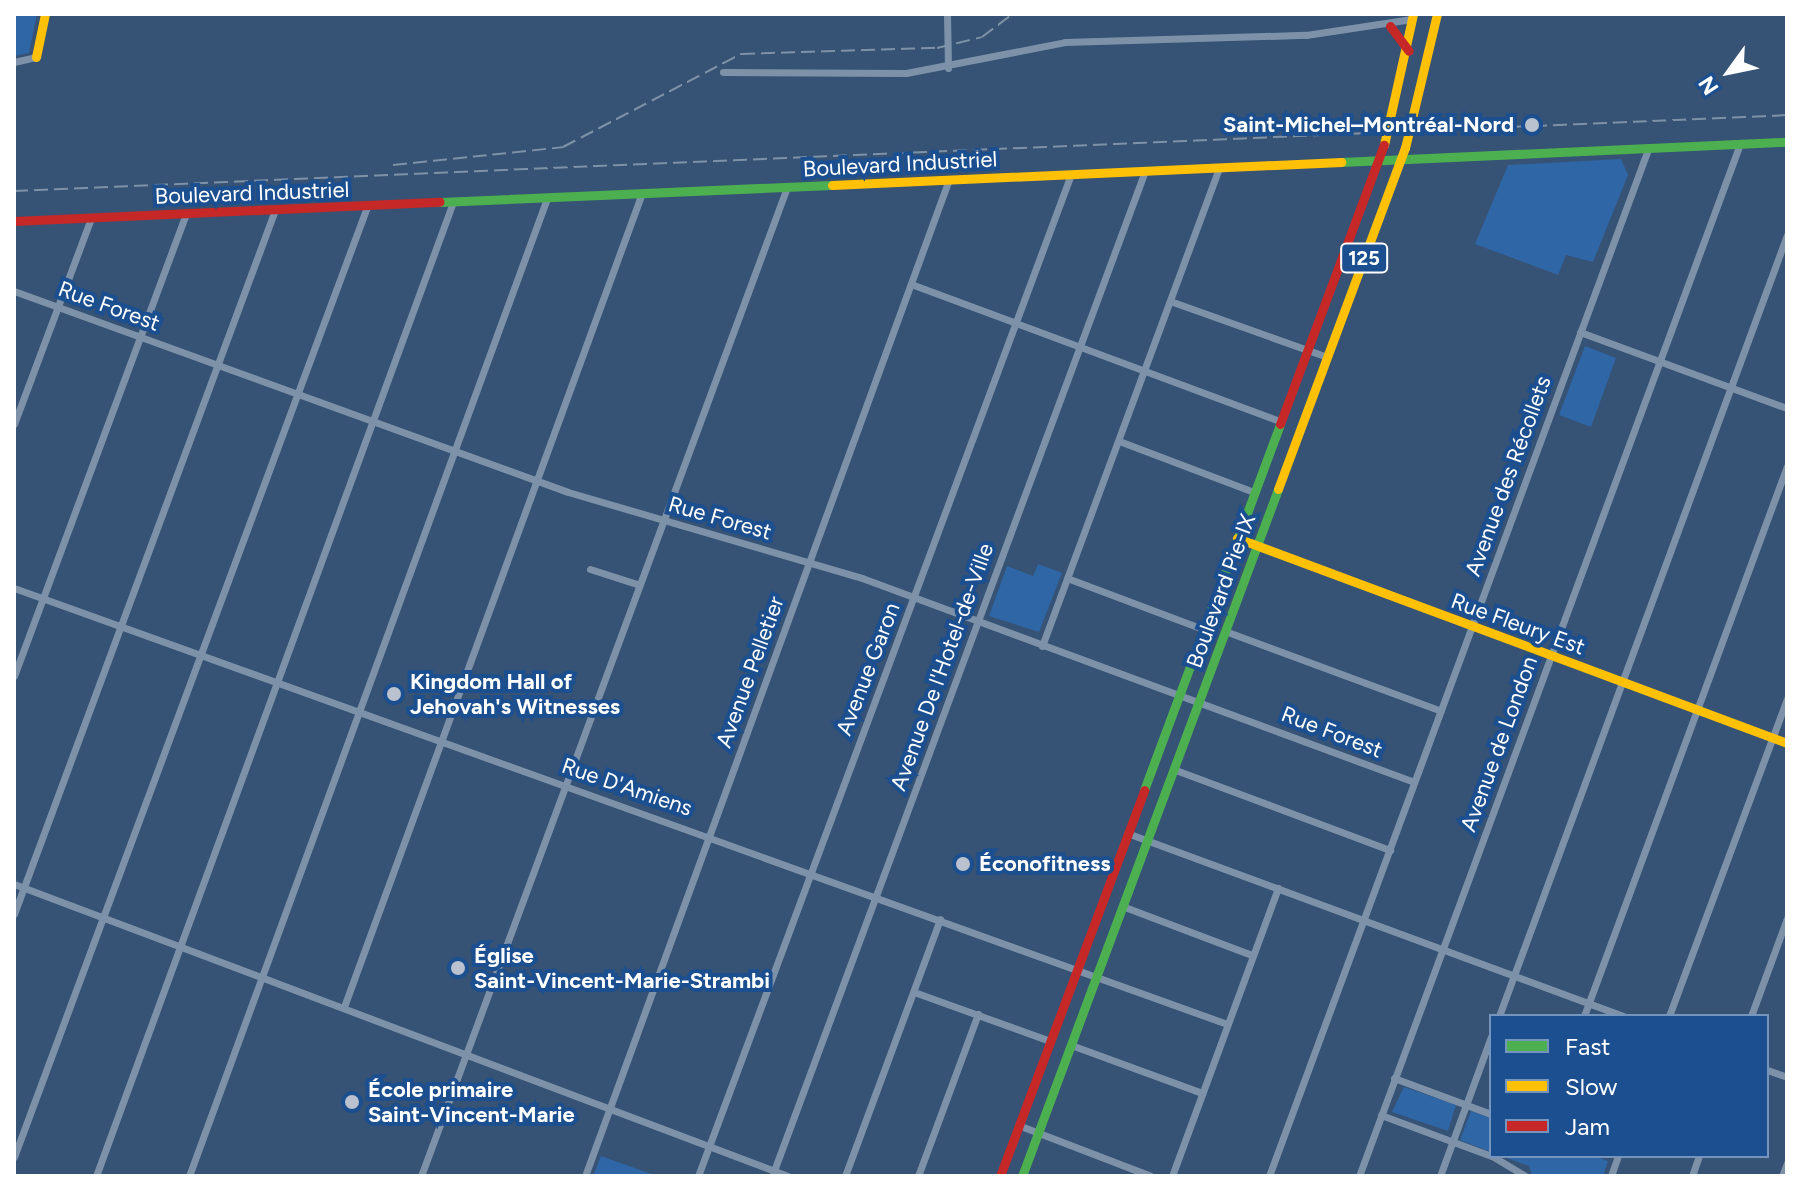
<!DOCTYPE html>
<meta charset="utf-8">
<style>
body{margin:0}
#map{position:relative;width:1801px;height:1190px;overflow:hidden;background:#365274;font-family:Figtree,sans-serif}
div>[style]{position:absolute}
.green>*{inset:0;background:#2f66a5}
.street>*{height:7px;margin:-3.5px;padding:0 3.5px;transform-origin:3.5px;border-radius:3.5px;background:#7d92a8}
.fast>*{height:9px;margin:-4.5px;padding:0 4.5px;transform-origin:4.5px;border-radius:4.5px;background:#4caf50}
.slow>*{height:9px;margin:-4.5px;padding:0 4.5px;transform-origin:4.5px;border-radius:4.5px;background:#ffc107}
.jam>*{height:9px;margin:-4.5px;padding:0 4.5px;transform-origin:4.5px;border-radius:4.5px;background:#c62828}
.rail>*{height:2px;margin-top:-1px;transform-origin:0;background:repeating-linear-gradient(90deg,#7e92a7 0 14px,transparent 0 20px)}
.dots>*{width:22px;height:22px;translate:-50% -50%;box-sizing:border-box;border:4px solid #1b4f8f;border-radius:50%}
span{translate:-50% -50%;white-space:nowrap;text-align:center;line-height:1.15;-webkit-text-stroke:8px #1b4f8f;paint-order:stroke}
.shield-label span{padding:2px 6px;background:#1b4f8f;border:2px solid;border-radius:6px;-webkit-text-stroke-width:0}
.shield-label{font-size:20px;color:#fff;font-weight:700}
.poi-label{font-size:22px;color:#fff;font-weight:700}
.right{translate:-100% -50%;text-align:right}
.left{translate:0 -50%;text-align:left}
.street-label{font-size:22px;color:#fff}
.frame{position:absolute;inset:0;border:16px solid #fff;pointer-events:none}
.legend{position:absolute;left:1489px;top:1014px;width:280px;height:144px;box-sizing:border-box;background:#1b4f8f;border:2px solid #7695bc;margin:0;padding:10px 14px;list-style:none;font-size:24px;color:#fff}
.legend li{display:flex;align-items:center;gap:16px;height:40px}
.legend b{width:40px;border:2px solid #7695bc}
.north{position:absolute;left:1689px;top:32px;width:80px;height:80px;-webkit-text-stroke:6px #1b4f8f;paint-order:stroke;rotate:237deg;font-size:22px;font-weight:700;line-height:32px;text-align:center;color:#fff}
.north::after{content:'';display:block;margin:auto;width:28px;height:36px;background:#fff;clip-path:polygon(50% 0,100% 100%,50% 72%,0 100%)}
</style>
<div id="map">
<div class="green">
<div style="clip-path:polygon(14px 14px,37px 14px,29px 53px,14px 56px)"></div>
<div style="clip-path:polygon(1621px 159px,1628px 175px,1593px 262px,1566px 255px,1558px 275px,1475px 244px,1508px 165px)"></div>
<div style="clip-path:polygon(1585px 346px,1616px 358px,1591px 427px,1559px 415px)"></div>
<div style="clip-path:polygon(1038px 564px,1062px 573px,1039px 632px,989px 616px,1007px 566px,1033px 576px)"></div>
<div style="clip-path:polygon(1404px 1087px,1456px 1105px,1448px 1131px,1392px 1112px)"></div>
<div style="clip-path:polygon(1471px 1111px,1491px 1118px,1491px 1152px,1460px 1140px)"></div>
<div style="clip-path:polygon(601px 1156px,657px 1176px,593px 1176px)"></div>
<div style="clip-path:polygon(1502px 1156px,1594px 1156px,1608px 1161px,1603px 1176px,1532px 1176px,1529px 1166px)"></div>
</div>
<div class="street">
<div style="left:947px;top:14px;width:54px;rotate:88.9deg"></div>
<div style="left:14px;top:62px;width:23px;rotate:-13deg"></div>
<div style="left:723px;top:72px;width:183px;rotate:0.3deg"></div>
<div style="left:906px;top:73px;width:162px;rotate:-11deg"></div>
<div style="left:1065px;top:42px;width:241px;rotate:-1.7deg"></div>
<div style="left:1306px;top:35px;width:107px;rotate:-8.6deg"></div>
<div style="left:911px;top:284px;width:394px;rotate:20.4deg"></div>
<div style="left:14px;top:291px;width:589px;rotate:19.94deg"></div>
<div style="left:568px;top:492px;width:306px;rotate:16.3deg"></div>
<div style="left:862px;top:578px;width:588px;rotate:20.28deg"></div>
<div style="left:1170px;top:301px;width:167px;rotate:19.6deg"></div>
<div style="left:1580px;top:332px;width:221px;rotate:20.2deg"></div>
<div style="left:14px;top:424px;width:220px;rotate:-69.5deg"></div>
<div style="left:1119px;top:441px;width:144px;rotate:20.7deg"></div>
<div style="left:590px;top:569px;width:52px;rotate:17.7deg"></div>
<div style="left:1067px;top:578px;width:145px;rotate:20.6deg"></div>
<div style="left:14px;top:588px;width:1289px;rotate:19.77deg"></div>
<div style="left:1225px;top:631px;width:230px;rotate:20.3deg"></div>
<div style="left:1042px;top:646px;width:510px;rotate:-69.68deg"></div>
<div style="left:14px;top:676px;width:493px;rotate:-69.6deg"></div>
<div style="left:1173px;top:769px;width:232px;rotate:20.5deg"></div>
<div style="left:1127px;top:833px;width:529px;rotate:20.25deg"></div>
<div style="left:14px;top:884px;width:827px;rotate:20.67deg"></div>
<div style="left:1122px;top:906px;width:139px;rotate:20.7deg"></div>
<div style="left:14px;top:914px;width:751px;rotate:-69.66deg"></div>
<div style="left:914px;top:992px;width:145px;rotate:19.8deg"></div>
<div style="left:345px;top:1004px;width:864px;rotate:-69.89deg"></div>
<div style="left:1499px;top:1016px;width:832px;rotate:-69.76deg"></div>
<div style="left:1584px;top:1016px;width:586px;rotate:-69.74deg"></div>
<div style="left:1669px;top:1016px;width:339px;rotate:-69.6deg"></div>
<div style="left:1751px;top:1016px;width:104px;rotate:-69.8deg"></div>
<div style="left:1071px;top:1045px;width:140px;rotate:20.1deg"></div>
<div style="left:1767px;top:1070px;width:21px;rotate:19deg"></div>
<div style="left:1394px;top:1078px;width:103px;rotate:20.4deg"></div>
<div style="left:1381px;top:1115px;width:117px;rotate:20.4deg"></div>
<div style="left:1018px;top:1125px;width:142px;rotate:21deg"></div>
<div style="left:1492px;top:1156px;width:39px;rotate:31deg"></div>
<div style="left:14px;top:1157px;width:1013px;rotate:-69.62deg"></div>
<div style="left:96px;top:1176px;width:1037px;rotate:-69.87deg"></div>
<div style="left:189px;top:1176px;width:1041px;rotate:-69.89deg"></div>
<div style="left:421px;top:1176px;width:1055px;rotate:-69.69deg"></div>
<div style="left:585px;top:1176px;width:1061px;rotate:-69.94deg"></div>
<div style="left:698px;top:1176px;width:1069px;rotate:-69.58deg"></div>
<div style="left:772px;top:1176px;width:1072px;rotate:-69.64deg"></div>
<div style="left:845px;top:1176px;width:274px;rotate:-69.7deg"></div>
<div style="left:918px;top:1176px;width:173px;rotate:-69.7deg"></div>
<div style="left:1172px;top:1176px;width:307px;rotate:-69.8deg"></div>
<div style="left:1269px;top:1176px;width:1095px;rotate:-69.74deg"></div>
<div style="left:1359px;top:1176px;width:1100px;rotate:-69.74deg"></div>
<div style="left:1440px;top:1176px;width:148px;rotate:-69.9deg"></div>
<div style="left:1611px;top:1176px;width:21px;rotate:-71deg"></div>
<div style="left:1692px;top:1176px;width:21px;rotate:-71deg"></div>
<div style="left:1782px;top:1176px;width:14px;rotate:-69deg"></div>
</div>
<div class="fast">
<div style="left:1341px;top:162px;width:446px;rotate:-2.6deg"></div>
<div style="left:440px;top:202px;width:392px;rotate:-2.5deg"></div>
<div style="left:1144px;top:790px;width:390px;rotate:-69.6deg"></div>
<div style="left:1022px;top:1176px;width:733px;rotate:-69.56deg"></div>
</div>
<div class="slow">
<div style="left:36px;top:57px;width:44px;rotate:-78.2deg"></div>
<div style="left:1384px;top:145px;width:134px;rotate:-77.5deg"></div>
<div style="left:832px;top:185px;width:510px;rotate:-2.59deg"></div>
<div style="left:1278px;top:489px;width:364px;rotate:-69.6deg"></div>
<div style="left:1405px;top:148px;width:138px;rotate:-76.6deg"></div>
<div style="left:1237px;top:538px;width:587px;rotate:20.44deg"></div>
</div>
<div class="jam">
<div style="left:1390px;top:26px;width:31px;rotate:53deg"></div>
<div style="left:14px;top:221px;width:426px;rotate:-2.6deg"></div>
<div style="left:1280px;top:424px;width:298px;rotate:-69.6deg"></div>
<div style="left:1000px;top:1176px;width:412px;rotate:-69.5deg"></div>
</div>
<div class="rail">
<div style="left:393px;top:165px;width:171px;rotate:-6deg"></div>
<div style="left:563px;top:147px;width:201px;rotate:-27.6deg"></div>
<div style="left:741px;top:54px;width:196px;rotate:-1.8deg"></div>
<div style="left:937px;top:48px;width:46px;rotate:-13.7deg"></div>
<div style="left:982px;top:37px;width:38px;rotate:-37deg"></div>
<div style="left:14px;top:191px;width:1775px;rotate:-2.45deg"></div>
</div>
<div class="dots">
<div style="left:1532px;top:125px;background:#b9c2ce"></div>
<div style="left:394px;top:694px;background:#b9c2ce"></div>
<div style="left:963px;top:864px;background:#b9c2ce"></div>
<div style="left:458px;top:968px;background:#b9c2ce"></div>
<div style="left:352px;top:1102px;background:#b9c2ce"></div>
</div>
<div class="shield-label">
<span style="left:1364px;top:258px">125</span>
</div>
<div class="poi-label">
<span class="right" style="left:1514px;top:125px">Saint-Michel–Montréal-Nord</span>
<span class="left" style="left:410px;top:694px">Kingdom Hall of<br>Jehovah's Witnesses</span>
<span class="left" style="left:979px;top:864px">Éconofitness</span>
<span class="left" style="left:474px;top:968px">Église<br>Saint-Vincent-Marie-Strambi</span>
<span class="left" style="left:368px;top:1102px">École primaire<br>Saint-Vincent-Marie</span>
</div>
<div class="street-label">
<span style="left:900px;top:164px;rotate:-3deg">Boulevard Industriel</span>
<span style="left:252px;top:193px;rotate:-2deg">Boulevard Industriel</span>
<span style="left:109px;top:306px;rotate:20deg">Rue Forest</span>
<span style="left:1508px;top:476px;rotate:-70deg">Avenue des Récollets</span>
<span style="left:720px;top:518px;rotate:16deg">Rue Forest</span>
<span style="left:1221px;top:591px;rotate:-70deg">Boulevard Pie-IX</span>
<span style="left:1518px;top:624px;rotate:20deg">Rue Fleury Est</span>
<span style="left:942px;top:667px;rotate:-70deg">Avenue De l'Hotel-de-Ville</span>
<span style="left:868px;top:669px;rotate:-69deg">Avenue Garon</span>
<span style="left:750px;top:672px;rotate:-70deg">Avenue Pelletier</span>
<span style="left:1332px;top:732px;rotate:21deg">Rue Forest</span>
<span style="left:1499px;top:744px;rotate:-70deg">Avenue de London</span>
<span style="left:627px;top:787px;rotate:19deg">Rue D'Amiens</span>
</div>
<div class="frame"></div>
<ul class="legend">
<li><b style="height:10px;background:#4caf50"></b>Fast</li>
<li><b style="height:10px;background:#ffc107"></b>Slow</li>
<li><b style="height:10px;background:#c62828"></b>Jam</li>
</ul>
<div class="north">N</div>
</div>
